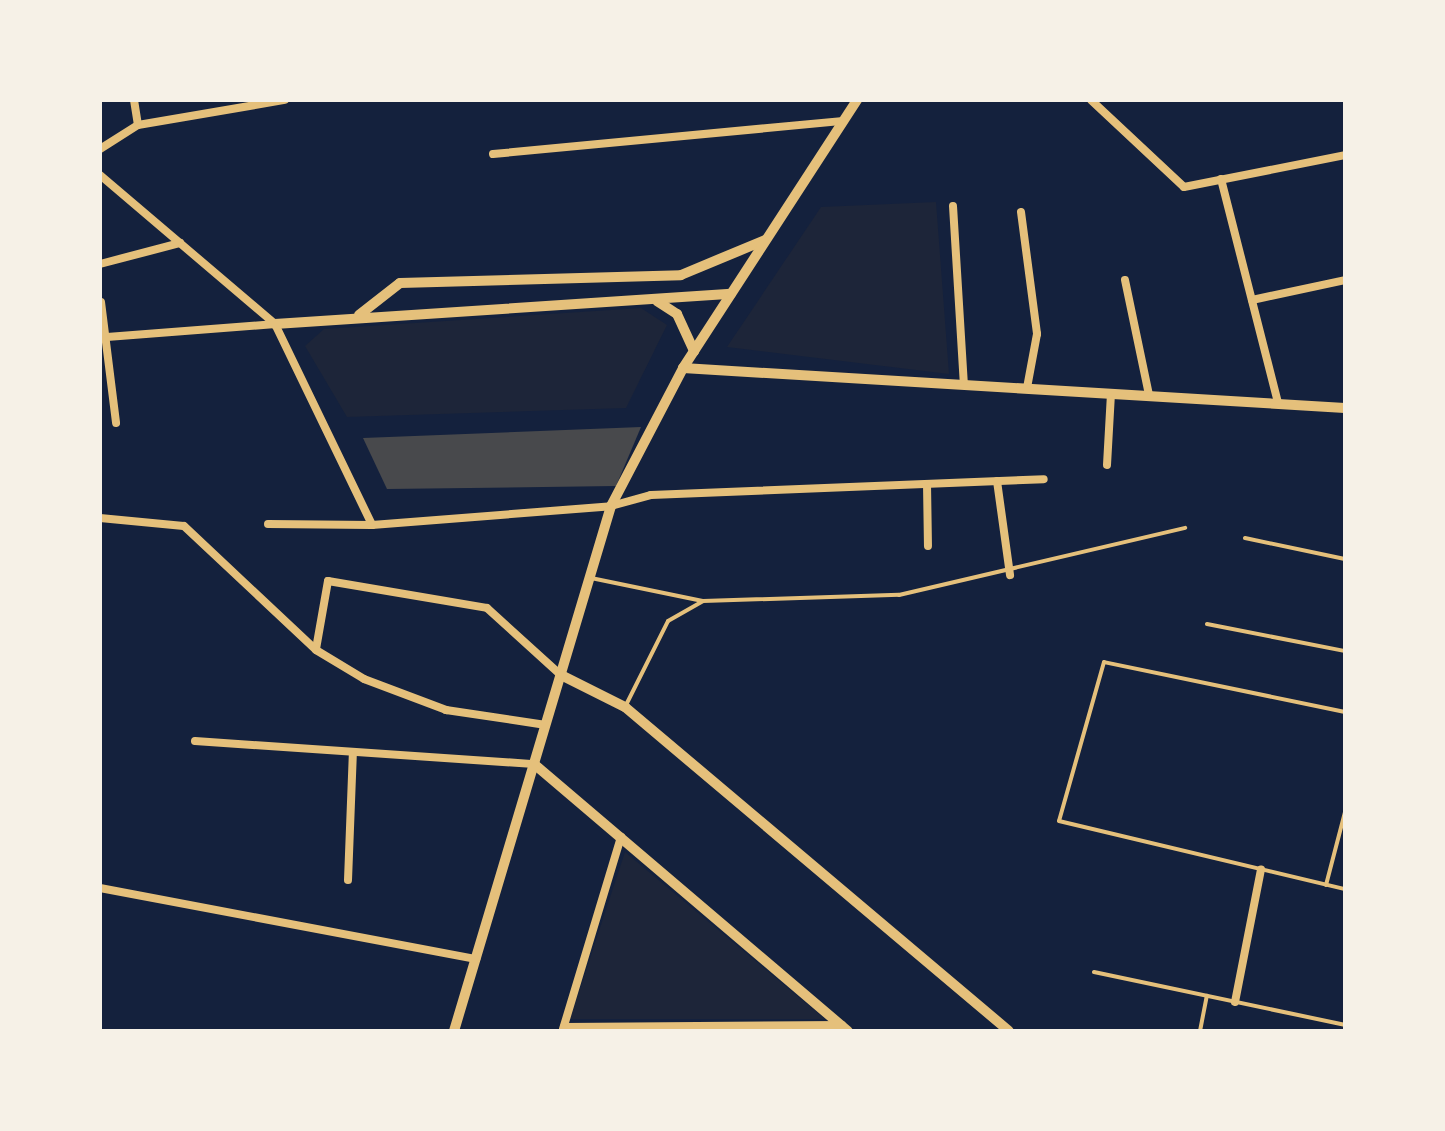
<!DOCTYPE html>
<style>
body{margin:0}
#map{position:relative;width:1445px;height:1131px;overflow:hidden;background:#14213d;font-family:Figtree,sans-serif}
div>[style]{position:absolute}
.green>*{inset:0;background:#1d2539}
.building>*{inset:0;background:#48494c}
.service>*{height:4px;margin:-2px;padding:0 2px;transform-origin:2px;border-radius:2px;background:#e5c07b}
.minor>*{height:8px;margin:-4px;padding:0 4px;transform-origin:4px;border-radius:4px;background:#e5c07b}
.tertiary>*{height:10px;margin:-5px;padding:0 5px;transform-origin:5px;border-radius:5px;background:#e5c07b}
span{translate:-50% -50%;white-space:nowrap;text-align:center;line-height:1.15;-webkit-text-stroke:9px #f6f1e7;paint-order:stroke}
.frame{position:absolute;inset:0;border:102px solid #f6f1e7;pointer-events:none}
</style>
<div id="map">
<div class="green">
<div style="clip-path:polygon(936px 202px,949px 374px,727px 347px,821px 207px)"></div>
<div style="clip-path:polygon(641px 308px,667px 325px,626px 408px,347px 417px,305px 346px,324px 329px)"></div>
<div style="clip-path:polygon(625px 852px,825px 1019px,570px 1019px)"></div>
</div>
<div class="building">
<div style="clip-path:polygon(641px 427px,616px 486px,387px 489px,363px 438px)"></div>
</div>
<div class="service">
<div style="left:1245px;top:538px;width:102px;rotate:11.9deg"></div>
<div style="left:591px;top:578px;width:114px;rotate:11.6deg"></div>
<div style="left:1207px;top:624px;width:141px;rotate:11.1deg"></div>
<div style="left:625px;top:707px;width:96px;rotate:-63.4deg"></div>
<div style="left:668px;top:621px;width:40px;rotate:-29.7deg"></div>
<div style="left:703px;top:601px;width:196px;rotate:-1.8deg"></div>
<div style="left:899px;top:595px;width:294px;rotate:-13.2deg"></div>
<div style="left:1345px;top:712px;width:246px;rotate:-168.3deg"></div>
<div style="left:1104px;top:662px;width:165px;rotate:105.8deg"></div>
<div style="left:1059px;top:821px;width:294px;rotate:13.4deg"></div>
<div style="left:1326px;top:885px;width:75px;rotate:-75.4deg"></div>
<div style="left:1094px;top:972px;width:257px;rotate:11.9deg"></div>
<div style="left:1200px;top:1031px;width:36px;rotate:-79deg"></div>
</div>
<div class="minor">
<div style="left:134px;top:100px;width:25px;rotate:81deg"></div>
<div style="left:1091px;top:100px;width:127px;rotate:43.1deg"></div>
<div style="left:1184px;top:187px;width:164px;rotate:-11.2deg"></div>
<div style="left:100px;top:149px;width:45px;rotate:-32.3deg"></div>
<div style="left:138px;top:125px;width:149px;rotate:-9.7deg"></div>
<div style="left:493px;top:154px;width:352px;rotate:-5.4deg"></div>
<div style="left:100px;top:175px;width:230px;rotate:40.4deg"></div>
<div style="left:275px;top:324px;width:223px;rotate:64.2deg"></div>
<div style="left:1221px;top:179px;width:230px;rotate:75.7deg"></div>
<div style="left:953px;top:206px;width:178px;rotate:86.5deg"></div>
<div style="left:1021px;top:212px;width:123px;rotate:82.5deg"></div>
<div style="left:1037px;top:334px;width:55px;rotate:100.5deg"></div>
<div style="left:100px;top:264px;width:83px;rotate:-14.7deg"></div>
<div style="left:1125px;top:280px;width:117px;rotate:78.2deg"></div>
<div style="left:1252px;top:300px;width:95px;rotate:-12.1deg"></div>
<div style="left:101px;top:302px;width:122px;rotate:82.9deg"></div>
<div style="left:107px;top:337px;width:169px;rotate:-4.4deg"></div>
<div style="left:1107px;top:465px;width:72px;rotate:-86.8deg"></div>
<div style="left:997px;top:481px;width:95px;rotate:82.1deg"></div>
<div style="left:927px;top:484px;width:62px;rotate:89.1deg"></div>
<div style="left:100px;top:518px;width:84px;rotate:5.4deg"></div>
<div style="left:184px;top:526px;width:181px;rotate:43.2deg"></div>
<div style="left:316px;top:650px;width:56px;rotate:31.1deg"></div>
<div style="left:364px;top:679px;width:88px;rotate:20.7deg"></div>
<div style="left:446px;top:710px;width:101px;rotate:8.5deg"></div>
<div style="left:268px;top:524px;width:104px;rotate:0.6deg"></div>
<div style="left:372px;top:525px;width:240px;rotate:-4.5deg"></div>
<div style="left:611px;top:506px;width:41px;rotate:-15.4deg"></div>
<div style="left:651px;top:495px;width:393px;rotate:-2.3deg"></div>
<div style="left:316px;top:649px;width:69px;rotate:-80deg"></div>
<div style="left:328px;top:581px;width:161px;rotate:9.6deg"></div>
<div style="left:487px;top:608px;width:100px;rotate:42.2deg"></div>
<div style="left:195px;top:741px;width:340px;rotate:3.9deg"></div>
<div style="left:348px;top:880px;width:128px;rotate:-87.8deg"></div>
<div style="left:100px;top:888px;width:383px;rotate:10.7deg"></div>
<div style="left:1235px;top:1002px;width:135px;rotate:-78.9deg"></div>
<div style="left:564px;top:1027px;width:278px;rotate:-0.4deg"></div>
<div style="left:563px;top:1029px;width:201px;rotate:-73.2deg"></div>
</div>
<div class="tertiary">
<div style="left:657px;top:301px;width:24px;rotate:33deg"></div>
<div style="left:677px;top:314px;width:41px;rotate:65.3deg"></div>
<div style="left:359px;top:315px;width:52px;rotate:-38deg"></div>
<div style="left:400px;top:283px;width:281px;rotate:-1.6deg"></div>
<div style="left:681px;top:275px;width:91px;rotate:-22.6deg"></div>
<div style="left:275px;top:324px;width:457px;rotate:-3.8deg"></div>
<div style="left:683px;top:368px;width:663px;rotate:3.46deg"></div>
<div style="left:561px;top:675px;width:72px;rotate:26.6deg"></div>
<div style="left:625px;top:707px;width:502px;rotate:40.16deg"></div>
<div style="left:534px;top:764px;width:412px;rotate:40.4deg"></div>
<div style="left:454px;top:1031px;width:548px;rotate:-73.35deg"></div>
<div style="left:611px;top:506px;width:156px;rotate:-62.4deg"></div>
<div style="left:683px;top:368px;width:320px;rotate:-57deg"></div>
</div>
<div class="frame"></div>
</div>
